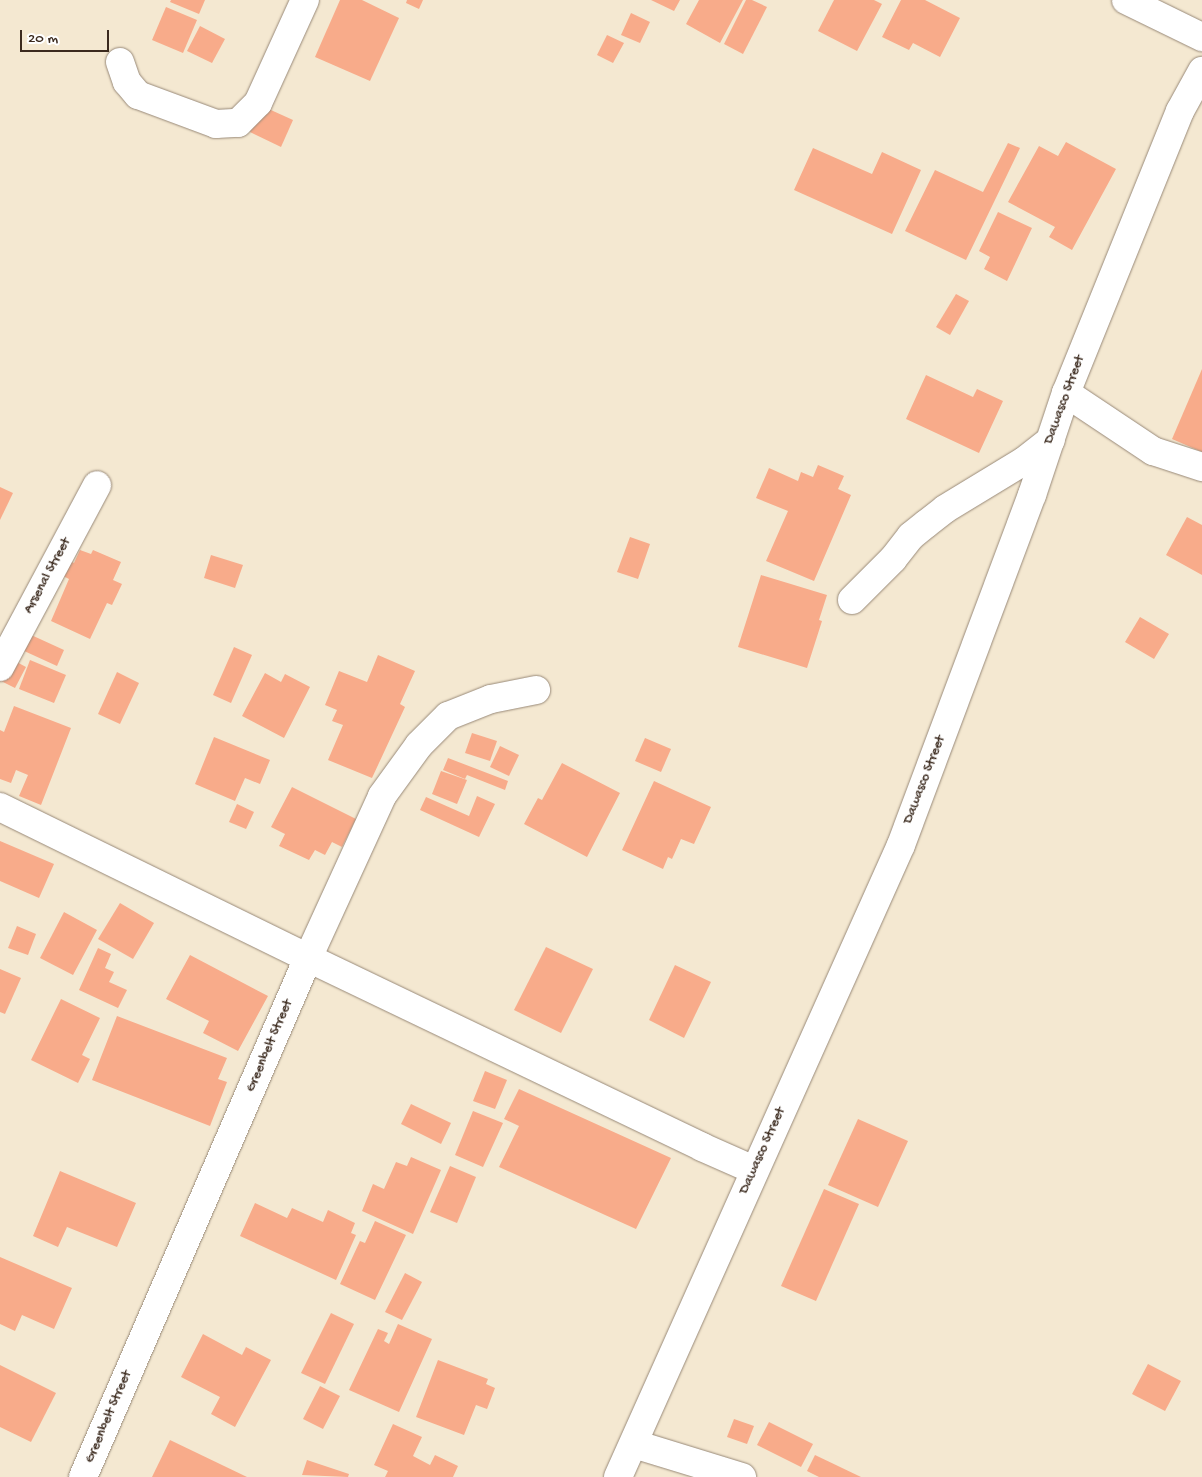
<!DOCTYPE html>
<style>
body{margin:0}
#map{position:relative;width:1202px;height:1477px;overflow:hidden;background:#f4e8d1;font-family:"Gochi Hand",sans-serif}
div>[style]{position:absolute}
.building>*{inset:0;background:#f8ab8a}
.roads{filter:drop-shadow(0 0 1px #988978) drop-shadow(0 0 1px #988978)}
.minor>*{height:28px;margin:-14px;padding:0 14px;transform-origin:14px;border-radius:14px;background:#fff}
span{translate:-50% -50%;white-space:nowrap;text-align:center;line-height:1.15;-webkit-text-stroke:5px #fff;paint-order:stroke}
.street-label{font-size:14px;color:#3b2a1e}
.scale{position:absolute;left:20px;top:30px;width:89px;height:22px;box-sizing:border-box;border:2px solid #3b2a1e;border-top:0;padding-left:6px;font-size:15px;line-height:18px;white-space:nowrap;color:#3b2a1e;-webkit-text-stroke:4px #fff;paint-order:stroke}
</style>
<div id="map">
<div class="building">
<div style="clip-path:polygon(171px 0,205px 0,199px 14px,170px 2px)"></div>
<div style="clip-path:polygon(340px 0,362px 0,399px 18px,370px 81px,315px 57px)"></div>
<div style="clip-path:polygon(407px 0,423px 0,419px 9px,406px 3px)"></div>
<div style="clip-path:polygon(651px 0,680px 0,674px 11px)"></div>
<div style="clip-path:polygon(699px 0,743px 0,720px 43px,686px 24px)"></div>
<div style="clip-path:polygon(746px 0,752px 0,767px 7px,743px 54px,724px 44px)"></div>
<div style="clip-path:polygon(834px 0,874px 0,882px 4px,857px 51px,818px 31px)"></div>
<div style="clip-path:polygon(901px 0,925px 0,960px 18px,940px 57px,913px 43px,909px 50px,882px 37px)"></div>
<div style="clip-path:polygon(166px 7px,197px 20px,183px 53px,152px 40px)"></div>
<div style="clip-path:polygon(631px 13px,650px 22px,640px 43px,621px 35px)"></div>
<div style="clip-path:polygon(200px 26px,225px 39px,212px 63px,187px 51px)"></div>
<div style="clip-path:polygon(607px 35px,624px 43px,613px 63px,597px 55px)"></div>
<div style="clip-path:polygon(262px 106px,293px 120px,281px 147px,250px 132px)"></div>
<div style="clip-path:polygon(1066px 142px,1116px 169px,1072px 250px,1049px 237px,1055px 227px,1008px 202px,1039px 146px,1058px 156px)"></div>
<div style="clip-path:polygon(1008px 143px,1020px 148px,966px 260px,905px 231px,935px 170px,983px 192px)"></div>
<div style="clip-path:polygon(813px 148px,872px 174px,882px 152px,921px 170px,892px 234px,794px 190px)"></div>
<div style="clip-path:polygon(998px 212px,1032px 228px,1007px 281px,984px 269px,990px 257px,979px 251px)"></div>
<div style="clip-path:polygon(956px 294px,969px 301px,950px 335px,936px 327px)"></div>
<div style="clip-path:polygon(1202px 369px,1202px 452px,1172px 439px)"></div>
<div style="clip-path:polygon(926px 375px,973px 397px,977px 389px,1003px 401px,979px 453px,906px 419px)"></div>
<div style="clip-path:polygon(818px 465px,844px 476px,838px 489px,851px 495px,814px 581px,766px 561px,788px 511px,756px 498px,769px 468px,798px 481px,801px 472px,813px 477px)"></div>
<div style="clip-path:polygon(0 487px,13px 493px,0 520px)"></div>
<div style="clip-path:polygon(1187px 517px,1202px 525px,1202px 575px,1166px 555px)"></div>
<div style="clip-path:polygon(630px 537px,650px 544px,638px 579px,617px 572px)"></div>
<div style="clip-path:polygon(80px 550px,91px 554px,93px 550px,121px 562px,113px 580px,122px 584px,112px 605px,107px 603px,90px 639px,51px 621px,69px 579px,61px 575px,68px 560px,74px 563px)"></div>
<div style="clip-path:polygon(211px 555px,243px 565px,235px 588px,204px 578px)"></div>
<div style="clip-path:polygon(761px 575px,827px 595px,819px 620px,822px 621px,807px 668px,738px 647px)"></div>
<div style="clip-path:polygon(1140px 617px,1169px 634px,1154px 659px,1125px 642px)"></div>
<div style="clip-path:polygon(29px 634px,64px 650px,57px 666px,22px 650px)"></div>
<div style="clip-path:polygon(234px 647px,252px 655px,231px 703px,213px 695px)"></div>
<div style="clip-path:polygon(378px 655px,415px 671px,400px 704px,405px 707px,372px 778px,328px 760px,343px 725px,332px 721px,337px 710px,325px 705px,339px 671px,367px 682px)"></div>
<div style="clip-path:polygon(11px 659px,26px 667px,15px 688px,1px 681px)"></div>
<div style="clip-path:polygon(30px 660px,66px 675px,54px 703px,19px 689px)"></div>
<div style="clip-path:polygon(117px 672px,139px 683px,120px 724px,98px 714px)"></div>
<div style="clip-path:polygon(265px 673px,281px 682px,285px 674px,310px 687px,284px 738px,242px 716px)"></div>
<div style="clip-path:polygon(14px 706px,71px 728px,41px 805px,19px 796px,28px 775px,16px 770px,11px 783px,0 779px,0 730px,4px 732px)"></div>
<div style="clip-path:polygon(472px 733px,497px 741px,490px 761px,465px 753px)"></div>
<div style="clip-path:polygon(214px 737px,270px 760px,260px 784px,245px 778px,235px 801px,195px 784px)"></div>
<div style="clip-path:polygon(645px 738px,671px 749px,661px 772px,635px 761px)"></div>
<div style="clip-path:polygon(500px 746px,519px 755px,509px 776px,490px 767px)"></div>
<div style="clip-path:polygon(448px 758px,508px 781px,505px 790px,467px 775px,465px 779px,443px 770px)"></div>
<div style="clip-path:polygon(562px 763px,620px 793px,587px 857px,524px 824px,538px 798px,542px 800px)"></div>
<div style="clip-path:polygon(441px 771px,467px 780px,457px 804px,432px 794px)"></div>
<div style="clip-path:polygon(654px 781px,711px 807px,694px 844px,681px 839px,672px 859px,668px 857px,663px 869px,622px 850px)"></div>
<div style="clip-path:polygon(292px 787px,356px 819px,342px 847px,332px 842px,325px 855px,315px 850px,309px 860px,279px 846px,285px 834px,271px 827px)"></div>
<div style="clip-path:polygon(477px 796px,495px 804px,479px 837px,420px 810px,426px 797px,469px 816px)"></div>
<div style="clip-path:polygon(237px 804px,254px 812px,246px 829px,229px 822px)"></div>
<div style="clip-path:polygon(0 841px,54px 864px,39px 898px,0 881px)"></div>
<div style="clip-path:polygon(120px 903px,154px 923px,133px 959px,98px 939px)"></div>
<div style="clip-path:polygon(64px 912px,97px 930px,73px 975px,40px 958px)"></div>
<div style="clip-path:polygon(17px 926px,36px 934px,28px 955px,8px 948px)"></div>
<div style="clip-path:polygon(546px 947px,593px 969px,561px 1033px,514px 1010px)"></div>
<div style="clip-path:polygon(98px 948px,111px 954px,105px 968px,114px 972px,109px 982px,127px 990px,118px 1008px,79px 990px)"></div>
<div style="clip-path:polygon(190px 955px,268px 996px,238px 1051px,203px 1033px,209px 1021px,166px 999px)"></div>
<div style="clip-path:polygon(675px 965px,711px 982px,684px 1038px,649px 1020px)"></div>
<div style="clip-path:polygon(0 969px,21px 978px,5px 1014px,0 1012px)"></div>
<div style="clip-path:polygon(61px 999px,100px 1018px,82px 1055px,90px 1059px,78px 1083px,31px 1060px)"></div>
<div style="clip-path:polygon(117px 1016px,227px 1058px,218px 1079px,227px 1082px,210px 1126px,92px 1080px)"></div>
<div style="clip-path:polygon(485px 1071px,507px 1080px,495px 1109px,473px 1101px)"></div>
<div style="clip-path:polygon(519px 1089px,671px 1158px,636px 1229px,499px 1167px,519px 1126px,504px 1119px)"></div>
<div style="clip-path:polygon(411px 1104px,451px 1123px,441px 1144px,401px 1124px)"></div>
<div style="clip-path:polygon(473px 1111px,503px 1123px,483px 1167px,455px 1155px)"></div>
<div style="clip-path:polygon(858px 1119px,908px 1141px,878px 1207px,828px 1185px)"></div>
<div style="clip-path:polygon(411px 1157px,441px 1170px,413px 1234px,362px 1211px,373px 1184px,384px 1189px,396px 1162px,407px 1166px)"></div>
<div style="clip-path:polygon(450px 1166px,476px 1177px,457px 1223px,430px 1212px)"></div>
<div style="clip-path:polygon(60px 1171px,136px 1203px,117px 1247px,67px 1227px,58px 1247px,33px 1236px)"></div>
<div style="clip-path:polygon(824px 1189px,859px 1204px,816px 1301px,781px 1286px)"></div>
<div style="clip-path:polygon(255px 1203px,287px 1218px,292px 1208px,323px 1222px,328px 1210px,355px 1223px,351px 1233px,356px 1235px,336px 1280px,240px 1236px)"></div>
<div style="clip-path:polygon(375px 1221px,406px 1235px,375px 1300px,340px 1284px,360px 1241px,365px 1243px)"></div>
<div style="clip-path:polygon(0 1257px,72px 1288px,54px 1329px,22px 1315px,15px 1331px,0 1324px)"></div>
<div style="clip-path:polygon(405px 1273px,422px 1282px,402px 1320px,385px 1312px)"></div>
<div style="clip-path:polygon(331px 1313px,354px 1324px,325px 1384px,301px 1373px)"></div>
<div style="clip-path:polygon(398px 1324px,432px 1339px,399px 1412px,349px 1390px,378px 1329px,388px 1333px,384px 1341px,389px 1344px)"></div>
<div style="clip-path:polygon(203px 1334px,242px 1355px,246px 1347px,271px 1360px,235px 1427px,211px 1414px,220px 1397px,181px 1377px)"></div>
<div style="clip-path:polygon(438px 1360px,488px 1379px,486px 1384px,495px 1388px,487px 1409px,476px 1405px,464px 1435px,416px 1417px)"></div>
<div style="clip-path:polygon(1148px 1364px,1181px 1381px,1165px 1411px,1132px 1394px)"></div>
<div style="clip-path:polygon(0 1365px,56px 1393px,31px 1442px,0 1427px)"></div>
<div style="clip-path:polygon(320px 1386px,340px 1396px,323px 1429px,303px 1419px)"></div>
<div style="clip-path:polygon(734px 1419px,754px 1426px,747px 1444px,727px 1437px)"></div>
<div style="clip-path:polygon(769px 1422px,813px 1444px,801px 1467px,757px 1445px)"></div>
<div style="clip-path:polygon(393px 1424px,422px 1437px,413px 1456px,430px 1465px,435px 1455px,458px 1466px,453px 1477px,385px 1477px,388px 1471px,374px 1465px)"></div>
<div style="clip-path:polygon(170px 1440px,247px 1477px,152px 1477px)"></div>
<div style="clip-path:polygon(815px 1455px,861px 1477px,819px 1477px,807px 1471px)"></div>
<div style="clip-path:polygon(307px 1460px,349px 1474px,348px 1477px,302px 1475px)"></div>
</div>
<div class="roads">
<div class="minor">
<div style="left:1126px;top:0;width:85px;rotate:26deg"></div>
<div style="left:120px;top:62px;width:21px;rotate:71deg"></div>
<div style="left:127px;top:82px;width:17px;rotate:50deg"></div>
<div style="left:138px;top:95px;width:83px;rotate:20.4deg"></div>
<div style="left:216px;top:124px;width:22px;rotate:-3deg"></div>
<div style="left:238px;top:123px;width:28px;rotate:-45deg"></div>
<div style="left:258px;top:103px;width:113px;rotate:-65.5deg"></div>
<div style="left:1066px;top:393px;width:105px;rotate:33.7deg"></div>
<div style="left:1153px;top:451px;width:52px;rotate:18.1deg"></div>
<div style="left:852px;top:600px;width:58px;rotate:-45deg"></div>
<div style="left:893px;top:559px;width:29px;rotate:-52deg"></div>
<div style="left:911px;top:536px;width:19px;rotate:-39deg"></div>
<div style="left:926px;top:524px;width:24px;rotate:-38deg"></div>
<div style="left:945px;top:509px;width:92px;rotate:-31.3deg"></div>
<div style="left:1024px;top:461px;width:34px;rotate:-38deg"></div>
<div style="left:0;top:667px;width:206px;rotate:-61.9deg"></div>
<div style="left:0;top:807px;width:343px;rotate:26.1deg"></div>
<div style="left:308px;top:958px;width:437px;rotate:25.6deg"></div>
<div style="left:702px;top:1147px;width:57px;rotate:23.9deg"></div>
<div style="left:634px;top:1444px;width:113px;rotate:17deg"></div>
<div style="left:83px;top:1477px;width:566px;rotate:-66.56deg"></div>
<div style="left:308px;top:958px;width:178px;rotate:-65.4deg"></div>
<div style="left:382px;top:796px;width:63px;rotate:-54deg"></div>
<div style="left:419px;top:745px;width:41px;rotate:-45deg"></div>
<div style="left:448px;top:716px;width:46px;rotate:-21.6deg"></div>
<div style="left:491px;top:699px;width:46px;rotate:-11.3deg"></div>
<div style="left:618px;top:1477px;width:692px;rotate:-65.88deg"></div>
<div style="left:901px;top:845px;width:374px;rotate:-69.5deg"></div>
<div style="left:1032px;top:495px;width:108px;rotate:-71.6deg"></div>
<div style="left:1066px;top:393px;width:304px;rotate:-68deg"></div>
<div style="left:1180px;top:111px;width:46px;rotate:-61.2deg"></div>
</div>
</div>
<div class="street-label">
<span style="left:1065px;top:400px;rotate:-70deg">Dawasco Street</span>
<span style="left:48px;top:576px;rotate:-62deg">Arsenal Street</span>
<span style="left:925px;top:780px;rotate:-69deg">Dawasco Street</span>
<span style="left:270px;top:1046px;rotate:-67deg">Greenbelt Street</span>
<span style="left:763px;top:1151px;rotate:-66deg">Dawasco Street</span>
<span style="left:109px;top:1417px;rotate:-67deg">Greenbelt Street</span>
</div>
<div class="scale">20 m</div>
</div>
